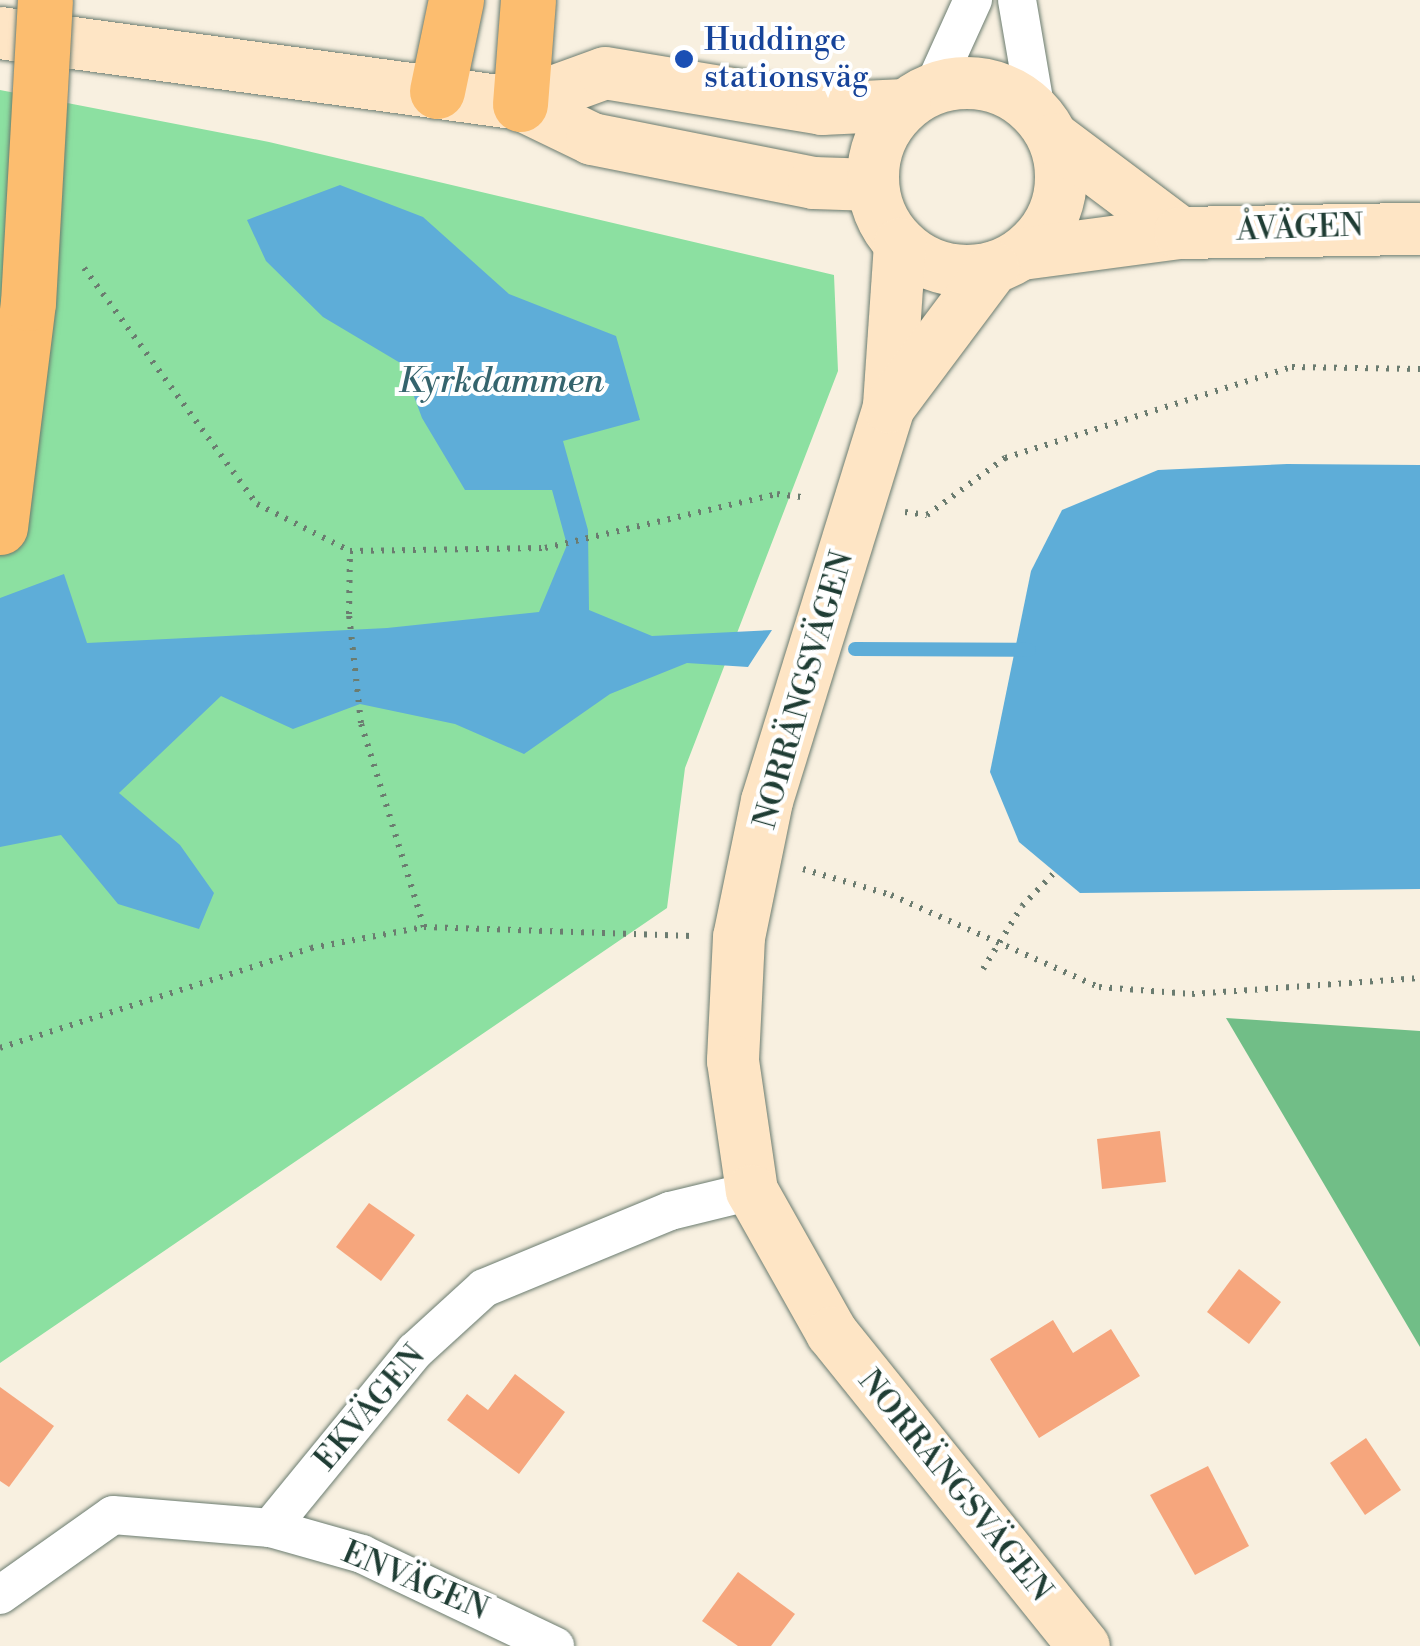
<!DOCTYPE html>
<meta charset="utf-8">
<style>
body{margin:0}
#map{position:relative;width:1420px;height:1646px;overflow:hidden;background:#f8f0e0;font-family:"Libre Bodoni",serif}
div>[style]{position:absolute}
.green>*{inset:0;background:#8ce0a1}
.forest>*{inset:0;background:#71be87}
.water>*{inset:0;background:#5eadd8}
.stream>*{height:14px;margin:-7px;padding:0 7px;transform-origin:7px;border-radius:7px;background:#5eadd8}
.building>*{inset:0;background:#f6a67d}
.path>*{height:6px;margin-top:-3px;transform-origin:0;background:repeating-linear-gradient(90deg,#6b7c70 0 2.5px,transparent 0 10.5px)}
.roads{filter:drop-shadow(0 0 2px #6b7c70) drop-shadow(0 0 2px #6b7c70)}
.street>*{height:38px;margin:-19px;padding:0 19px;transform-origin:19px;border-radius:19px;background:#fff}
.secondary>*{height:52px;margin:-26px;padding:0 26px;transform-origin:26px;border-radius:26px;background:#fee5c5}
.secondary>.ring{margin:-26px;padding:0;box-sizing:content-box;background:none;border:52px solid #fee5c5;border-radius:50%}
.primary>*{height:55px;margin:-27.5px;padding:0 27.5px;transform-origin:27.5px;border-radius:27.5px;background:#fcbd6f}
.bridges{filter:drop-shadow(0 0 2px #6b7c70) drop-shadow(0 0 2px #6b7c70)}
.primary-bridge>*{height:55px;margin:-27.5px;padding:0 27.5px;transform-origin:27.5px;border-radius:27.5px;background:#fcbd6f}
.dots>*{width:28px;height:28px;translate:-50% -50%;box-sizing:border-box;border:5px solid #fff;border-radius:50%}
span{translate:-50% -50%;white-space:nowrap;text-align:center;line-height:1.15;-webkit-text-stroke:8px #fff;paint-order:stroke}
.transit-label{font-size:32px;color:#164399}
.left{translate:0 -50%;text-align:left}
.street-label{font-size:32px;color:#1f3d34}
.water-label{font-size:35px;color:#35646d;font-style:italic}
</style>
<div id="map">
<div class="green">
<div style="clip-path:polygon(0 90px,269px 142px,834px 275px,838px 371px,685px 768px,667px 908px,0 1363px)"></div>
</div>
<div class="forest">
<div style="clip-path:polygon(1226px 1018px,1420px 1031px,1420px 1347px)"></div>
</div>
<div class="water">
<div style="clip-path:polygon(340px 185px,423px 217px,509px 294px,616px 336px,640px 420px,563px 441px,588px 530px,589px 610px,652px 636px,772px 630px,748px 667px,687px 663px,610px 694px,524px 754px,455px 724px,360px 704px,293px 729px,221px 696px,119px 793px,180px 845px,214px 893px,199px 929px,118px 904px,61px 835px,0 847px,0 598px,64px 574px,87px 643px,387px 628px,539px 612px,567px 545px,552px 490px,465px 490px,422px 418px,402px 364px,323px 317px,266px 261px,247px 220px)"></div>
<div style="clip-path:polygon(1287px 464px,1420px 465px,1420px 889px,1080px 893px,1019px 842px,990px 772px,1031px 571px,1062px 510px,1158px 470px)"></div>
</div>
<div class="stream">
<div style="left:855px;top:649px;width:174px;rotate:0.3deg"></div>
</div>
<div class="building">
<div style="clip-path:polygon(1160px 1131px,1166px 1182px,1102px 1189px,1097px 1139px)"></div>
<div style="clip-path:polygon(369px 1203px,415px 1235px,381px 1281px,336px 1247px)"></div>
<div style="clip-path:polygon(1239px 1269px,1281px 1302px,1249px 1344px,1207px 1312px)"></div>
<div style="clip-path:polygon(1053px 1320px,1073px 1353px,1111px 1329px,1140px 1376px,1039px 1438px,990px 1359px)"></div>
<div style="clip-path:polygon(515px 1374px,565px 1412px,519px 1474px,447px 1420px,467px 1394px,488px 1410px)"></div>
<div style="clip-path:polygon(0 1387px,54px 1426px,9px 1487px,0 1481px)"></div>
<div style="clip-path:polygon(1366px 1438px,1401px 1490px,1365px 1515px,1330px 1463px)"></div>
<div style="clip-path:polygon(1208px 1466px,1249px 1546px,1195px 1575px,1150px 1495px)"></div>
<div style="clip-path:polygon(738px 1572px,795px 1614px,771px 1646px,738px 1646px,702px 1621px)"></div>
</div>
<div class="path">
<div style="left:84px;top:268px;width:293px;rotate:53.8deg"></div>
<div style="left:257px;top:504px;width:104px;rotate:26.8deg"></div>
<div style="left:350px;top:551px;width:195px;rotate:-0.9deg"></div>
<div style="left:545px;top:548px;width:238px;rotate:-13.1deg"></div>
<div style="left:777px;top:494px;width:31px;rotate:7deg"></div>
<div style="left:905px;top:512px;width:22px;rotate:8deg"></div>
<div style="left:927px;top:515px;width:97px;rotate:-36.2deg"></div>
<div style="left:1005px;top:458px;width:301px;rotate:-17.6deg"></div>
<div style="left:1292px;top:367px;width:128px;rotate:0.9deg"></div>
<div style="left:803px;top:869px;width:92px;rotate:16.5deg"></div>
<div style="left:891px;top:895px;width:227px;rotate:23.9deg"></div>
<div style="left:1099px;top:987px;width:93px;rotate:4.3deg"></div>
<div style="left:1192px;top:994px;width:229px;rotate:-4deg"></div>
<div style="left:424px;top:927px;width:268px;rotate:1.9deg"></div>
<div style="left:983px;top:969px;width:74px;rotate:-58.2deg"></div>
<div style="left:1022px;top:906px;width:47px;rotate:-45.9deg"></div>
<div style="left:0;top:1048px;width:327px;rotate:-17.8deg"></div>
<div style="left:311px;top:948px;width:115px;rotate:-10.5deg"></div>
<div style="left:424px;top:927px;width:214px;rotate:-107.2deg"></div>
<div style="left:361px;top:723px;width:110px;rotate:-96.3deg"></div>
<div style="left:349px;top:614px;width:63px;rotate:-89.1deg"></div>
</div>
<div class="roads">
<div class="street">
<div style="left:1017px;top:0;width:113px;rotate:80.3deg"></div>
<div style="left:933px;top:88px;width:97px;rotate:-65.6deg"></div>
<div style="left:270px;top:1528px;width:96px;rotate:15.8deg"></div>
<div style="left:362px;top:1554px;width:214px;rotate:25.5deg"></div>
<div style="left:0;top:1595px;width:138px;rotate:-35.3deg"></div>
<div style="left:113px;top:1515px;width:158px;rotate:4.7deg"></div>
<div style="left:270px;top:1528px;width:229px;rotate:-50.7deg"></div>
<div style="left:415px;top:1351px;width:93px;rotate:-42.4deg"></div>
<div style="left:484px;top:1288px;width:201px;rotate:-22.5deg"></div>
<div style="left:670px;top:1211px;width:84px;rotate:-13.7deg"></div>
</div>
<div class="secondary">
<div style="left:0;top:33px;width:525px;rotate:7.77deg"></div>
<div style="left:520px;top:104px;width:80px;rotate:25.9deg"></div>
<div style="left:592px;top:139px;width:226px;rotate:11.2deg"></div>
<div style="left:814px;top:183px;width:59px;rotate:1.9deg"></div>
<div class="ring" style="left:873px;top:83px;width:136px;height:136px"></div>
<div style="left:520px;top:104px;width:90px;rotate:-20deg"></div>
<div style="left:605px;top:73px;width:220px;rotate:9.4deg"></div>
<div style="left:822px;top:109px;width:83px;rotate:-2.8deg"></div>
<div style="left:1055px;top:139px;width:156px;rotate:36.9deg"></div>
<div style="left:900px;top:244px;width:163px;rotate:93.9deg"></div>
<div style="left:889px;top:407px;width:412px;rotate:107.2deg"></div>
<div style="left:767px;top:801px;width:139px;rotate:101.6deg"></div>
<div style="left:739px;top:937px;width:124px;rotate:92.8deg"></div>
<div style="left:733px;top:1061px;width:131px;rotate:81.7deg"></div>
<div style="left:752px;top:1191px;width:163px;rotate:60.6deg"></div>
<div style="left:832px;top:1333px;width:402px;rotate:51.2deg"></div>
<div style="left:1022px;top:254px;width:159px;rotate:-7.6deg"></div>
<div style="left:1180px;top:233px;width:240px;rotate:-1deg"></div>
<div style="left:889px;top:407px;width:174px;rotate:-53.2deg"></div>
</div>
<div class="primary">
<div style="left:437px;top:91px;width:93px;rotate:-78.2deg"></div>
<div style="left:520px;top:104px;width:104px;rotate:-85.6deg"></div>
</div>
</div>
<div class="bridges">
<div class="primary-bridge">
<div style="left:0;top:527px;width:226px;rotate:-82.9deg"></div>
<div style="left:28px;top:303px;width:303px;rotate:-86.8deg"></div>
</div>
</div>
<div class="dots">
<div style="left:684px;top:59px;background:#1a4fb4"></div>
</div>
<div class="transit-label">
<span class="left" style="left:704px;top:59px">Huddinge<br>stationsväg</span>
</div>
<div class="street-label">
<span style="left:1300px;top:228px;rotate:-2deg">ÅVÄGEN</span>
<span style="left:804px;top:690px;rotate:-74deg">NORRÄNGSVÄGEN</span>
<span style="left:370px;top:1408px;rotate:-50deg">EKVÄGEN</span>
<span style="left:955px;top:1486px;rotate:51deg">NORRÄNGSVÄGEN</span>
<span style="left:415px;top:1581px;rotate:23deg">ENVÄGEN</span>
</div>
<div class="water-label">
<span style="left:501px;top:382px">Kyrkdammen</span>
</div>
</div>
